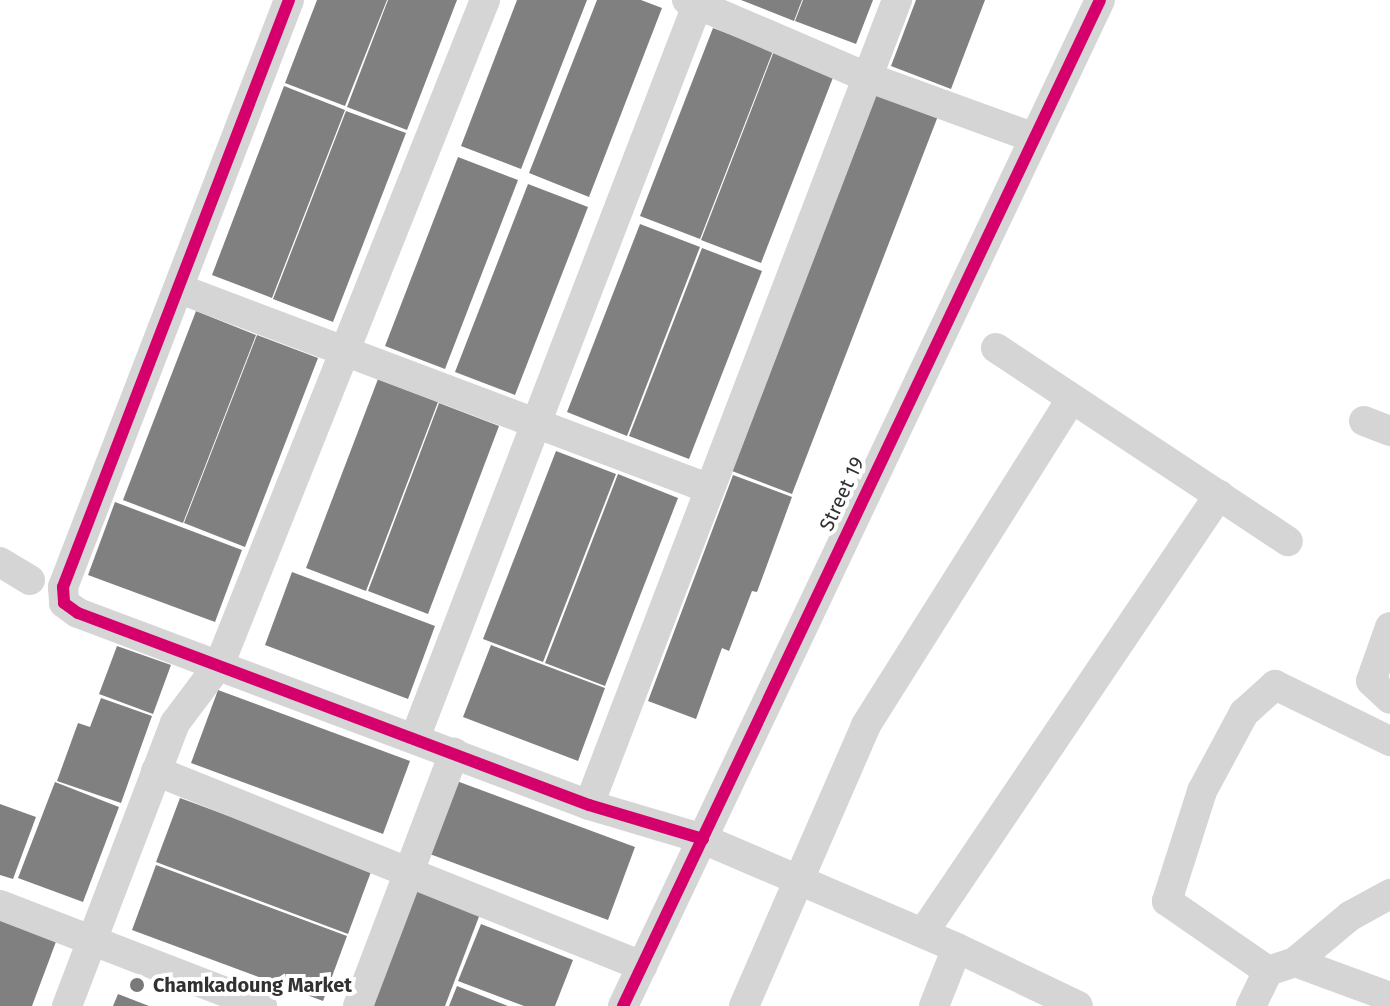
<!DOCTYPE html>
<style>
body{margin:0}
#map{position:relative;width:1390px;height:1006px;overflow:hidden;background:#fff;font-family:"Fira Sans",sans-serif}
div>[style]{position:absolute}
.building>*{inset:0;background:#808080}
.minor>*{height:30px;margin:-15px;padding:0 15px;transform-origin:15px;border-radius:15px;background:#d5d5d5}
.cycleway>*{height:12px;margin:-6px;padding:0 6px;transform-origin:6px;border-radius:6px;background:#d6006c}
.dots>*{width:22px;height:22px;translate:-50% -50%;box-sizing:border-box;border:4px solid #fff;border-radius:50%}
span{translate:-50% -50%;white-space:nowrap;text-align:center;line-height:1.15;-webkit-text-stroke:8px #fff;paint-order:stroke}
.street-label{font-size:20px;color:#313131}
.poi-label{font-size:20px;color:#313131;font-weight:700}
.left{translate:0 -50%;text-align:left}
</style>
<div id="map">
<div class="building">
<div style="clip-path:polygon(317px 0,387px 0,345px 106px,285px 83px)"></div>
<div style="clip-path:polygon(388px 0,457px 0,407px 130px,347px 107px)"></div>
<div style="clip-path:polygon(517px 0,587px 0,521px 169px,461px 146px)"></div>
<div style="clip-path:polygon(597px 0,641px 0,662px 8px,589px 197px,529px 173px)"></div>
<div style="clip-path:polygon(741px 0,802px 0,794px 21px)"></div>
<div style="clip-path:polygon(803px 0,873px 0,856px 44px,795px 21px)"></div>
<div style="clip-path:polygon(916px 0,985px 0,951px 89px,891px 66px)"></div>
<div style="clip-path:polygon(713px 28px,773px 51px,700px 239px,640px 216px)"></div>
<div style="clip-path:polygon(774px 51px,834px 75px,761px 263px,701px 240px)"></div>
<div style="clip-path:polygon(284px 86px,345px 110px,272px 298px,212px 275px)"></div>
<div style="clip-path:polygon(877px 93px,938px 116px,792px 494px,732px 471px)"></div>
<div style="clip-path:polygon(346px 111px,406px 133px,333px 322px,273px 299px)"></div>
<div style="clip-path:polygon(458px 157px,518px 180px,445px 369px,385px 346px)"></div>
<div style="clip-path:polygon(528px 184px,588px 207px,515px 395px,455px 372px)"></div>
<div style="clip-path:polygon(640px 224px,700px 247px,627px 436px,567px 412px)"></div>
<div style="clip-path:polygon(702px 248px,762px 271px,689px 459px,629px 436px)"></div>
<div style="clip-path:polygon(196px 311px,256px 335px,183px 523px,123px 500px)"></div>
<div style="clip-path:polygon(257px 335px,318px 358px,245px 547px,184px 523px)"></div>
<div style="clip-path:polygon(378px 379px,438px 402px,366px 591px,306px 568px)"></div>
<div style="clip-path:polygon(439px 403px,499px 426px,428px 614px,368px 591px)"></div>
<div style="clip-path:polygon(556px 451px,616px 474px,543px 662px,483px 639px)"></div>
<div style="clip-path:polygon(618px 474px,678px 498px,605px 686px,545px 663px)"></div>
<div style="clip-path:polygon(733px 475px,792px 497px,757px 592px,752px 591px,729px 651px,722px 648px,696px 719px,648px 701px)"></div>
<div style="clip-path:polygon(115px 502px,242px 550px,215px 622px,88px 575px)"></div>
<div style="clip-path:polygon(292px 572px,435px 626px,408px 699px,265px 645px)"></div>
<div style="clip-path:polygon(491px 645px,605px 688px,578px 761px,463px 717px)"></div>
<div style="clip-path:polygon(117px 646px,171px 665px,153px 714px,99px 694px)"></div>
<div style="clip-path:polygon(218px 690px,410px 761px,383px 834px,191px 763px)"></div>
<div style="clip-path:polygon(101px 698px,152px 716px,121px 803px,57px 781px,78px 723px,90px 727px)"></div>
<div style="clip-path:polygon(454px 780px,635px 847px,608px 920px,427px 853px)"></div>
<div style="clip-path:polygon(55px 782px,119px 807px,83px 902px,18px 878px)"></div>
<div style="clip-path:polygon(180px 798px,372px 869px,348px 934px,156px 862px)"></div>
<div style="clip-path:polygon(0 804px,36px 817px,13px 879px,0 875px)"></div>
<div style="clip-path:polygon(156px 865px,347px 936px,323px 1001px,132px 930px)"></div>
<div style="clip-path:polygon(409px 887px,480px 914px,445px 1006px,363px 1006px)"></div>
<div style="clip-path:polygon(0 918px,57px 939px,32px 1006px,0 1006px)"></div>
<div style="clip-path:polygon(481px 924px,573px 960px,555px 1006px,524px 1006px,458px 981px)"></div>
<div style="clip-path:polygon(457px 986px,508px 1006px,449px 1006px)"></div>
<div style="clip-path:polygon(118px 994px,149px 1006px,113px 1006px)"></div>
</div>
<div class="minor">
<div style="left:289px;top:0;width:629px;rotate:111.06deg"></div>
<div style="left:63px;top:587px;width:16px;rotate:86deg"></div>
<div style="left:64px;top:603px;width:17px;rotate:36deg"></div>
<div style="left:78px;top:613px;width:546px;rotate:20.59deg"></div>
<div style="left:589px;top:805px;width:119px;rotate:16.6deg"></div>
<div style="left:703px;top:839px;width:276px;rotate:23.2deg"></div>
<div style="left:957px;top:948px;width:134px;rotate:25.6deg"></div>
<div style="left:687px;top:0;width:196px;rotate:23.2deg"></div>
<div style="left:867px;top:77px;width:176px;rotate:20deg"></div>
<div style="left:180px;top:289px;width:566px;rotate:20.67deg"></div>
<div style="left:996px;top:348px;width:350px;rotate:33.5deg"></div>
<div style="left:1364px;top:421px;width:28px;rotate:21deg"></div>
<div style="left:0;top:562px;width:35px;rotate:31deg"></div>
<div style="left:1390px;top:627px;width:57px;rotate:109.4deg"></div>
<div style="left:1371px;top:681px;width:26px;rotate:43deg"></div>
<div style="left:415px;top:738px;width:791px;rotate:-68.95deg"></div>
<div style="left:156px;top:771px;width:524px;rotate:21.86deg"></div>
<div style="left:589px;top:805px;width:862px;rotate:-69.06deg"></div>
<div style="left:0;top:905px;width:281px;rotate:21.1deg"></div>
<div style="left:923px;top:933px;width:529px;rotate:-55.95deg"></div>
<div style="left:1295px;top:962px;width:72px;rotate:-39.9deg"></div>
<div style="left:1350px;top:916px;width:46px;rotate:-28.8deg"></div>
<div style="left:1268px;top:971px;width:123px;rotate:-145.3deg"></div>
<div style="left:1167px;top:901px;width:115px;rotate:-72.3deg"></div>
<div style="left:1202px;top:791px;width:89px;rotate:-61.7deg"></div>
<div style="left:1244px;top:713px;width:42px;rotate:-42.1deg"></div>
<div style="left:1275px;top:685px;width:128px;rotate:26deg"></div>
<div style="left:67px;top:1006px;width:303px;rotate:-69.1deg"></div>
<div style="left:175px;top:723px;width:75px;rotate:-53.1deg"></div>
<div style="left:220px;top:663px;width:714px;rotate:-68.21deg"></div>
<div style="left:358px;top:1006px;width:271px;rotate:-69.2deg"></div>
<div style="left:623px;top:1006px;width:1113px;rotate:-64.63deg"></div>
<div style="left:744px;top:1006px;width:306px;rotate:-66.5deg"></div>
<div style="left:866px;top:725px;width:385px;rotate:-57.8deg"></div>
<div style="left:934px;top:1006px;width:62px;rotate:-68.4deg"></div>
<div style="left:1251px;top:1006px;width:39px;rotate:-64deg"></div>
<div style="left:1268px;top:971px;width:28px;rotate:-18deg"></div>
<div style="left:1295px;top:962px;width:101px;rotate:20.2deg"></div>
</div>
<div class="cycleway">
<div style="left:289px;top:0;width:629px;rotate:111.06deg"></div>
<div style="left:63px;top:587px;width:16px;rotate:86deg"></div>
<div style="left:64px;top:603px;width:17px;rotate:36deg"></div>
<div style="left:78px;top:613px;width:546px;rotate:20.59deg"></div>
<div style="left:589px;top:805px;width:119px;rotate:16.6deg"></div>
<div style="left:623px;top:1006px;width:1113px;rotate:-64.63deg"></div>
</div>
<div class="dots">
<div style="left:137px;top:985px;background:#797979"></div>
</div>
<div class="street-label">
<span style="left:842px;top:494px;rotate:-65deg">Street 19</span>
</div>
<div class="poi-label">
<span class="left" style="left:153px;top:985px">Chamkadoung Market</span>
</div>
</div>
